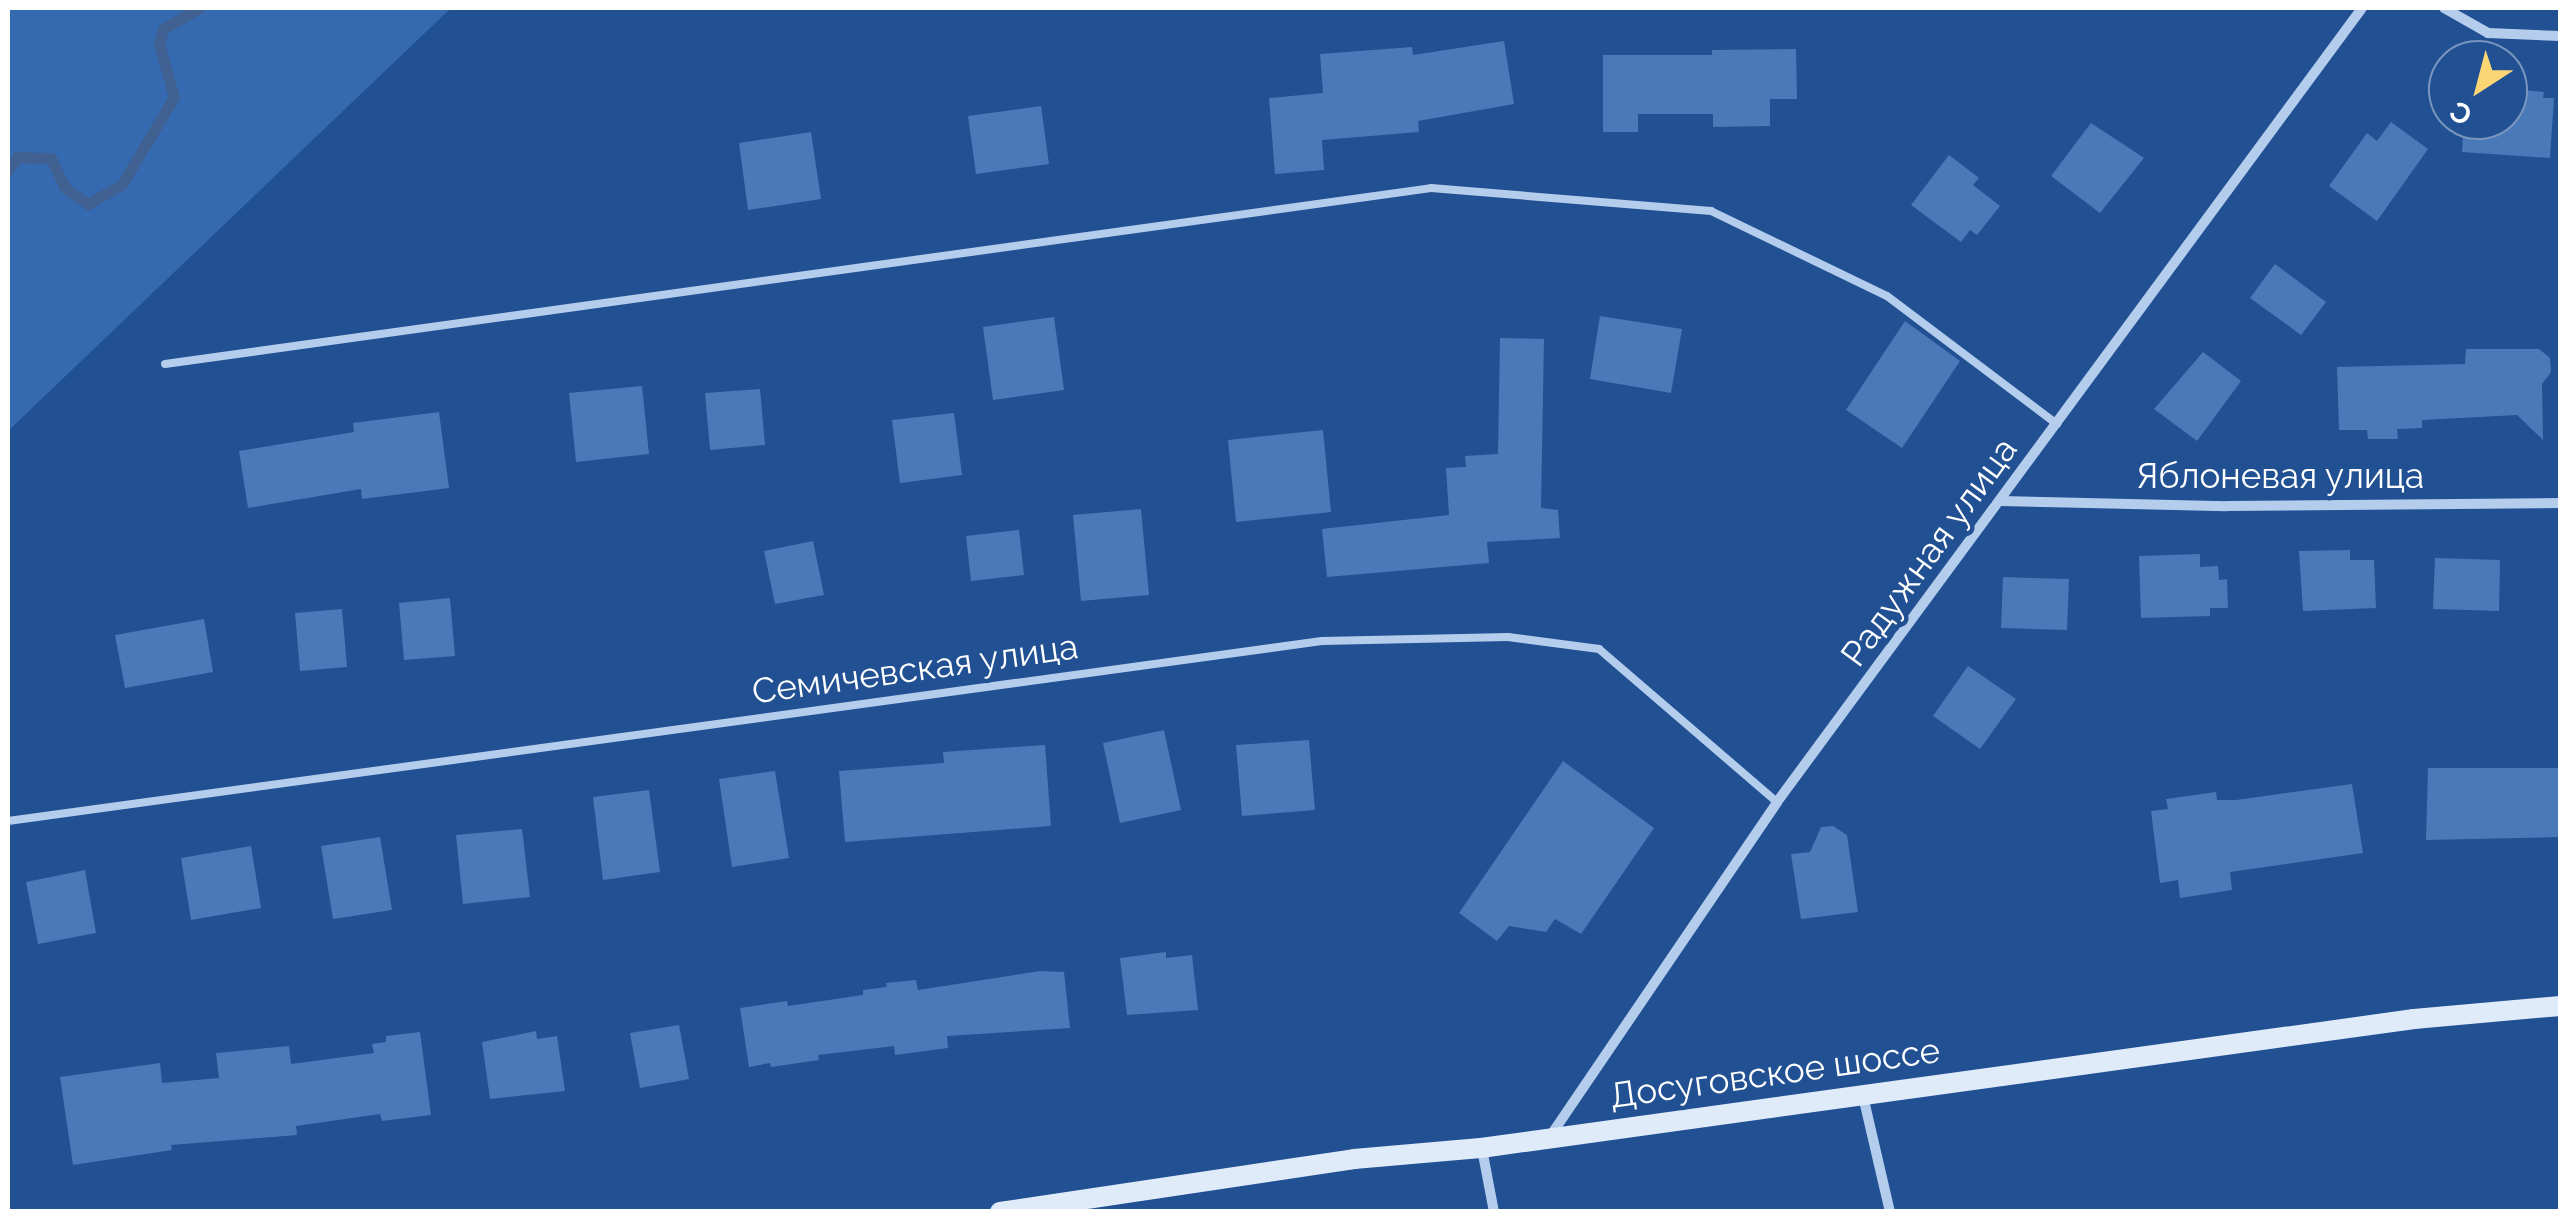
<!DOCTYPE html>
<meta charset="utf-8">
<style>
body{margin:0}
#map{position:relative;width:2568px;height:1219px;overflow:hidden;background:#215093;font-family:Raleway,sans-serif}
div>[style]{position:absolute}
.green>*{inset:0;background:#356ab0}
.stream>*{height:11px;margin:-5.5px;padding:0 5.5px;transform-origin:5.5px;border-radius:5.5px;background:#406191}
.building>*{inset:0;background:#4a79b9}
.service>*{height:8px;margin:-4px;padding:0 4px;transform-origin:4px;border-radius:4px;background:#b4cded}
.minor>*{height:10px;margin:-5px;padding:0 5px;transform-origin:5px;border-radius:5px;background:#b4cded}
.secondary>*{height:20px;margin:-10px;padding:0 10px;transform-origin:10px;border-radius:10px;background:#e0ebfa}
span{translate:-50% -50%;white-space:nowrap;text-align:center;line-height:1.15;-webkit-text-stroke:9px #215093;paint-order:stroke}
.street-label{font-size:35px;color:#fff}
.frame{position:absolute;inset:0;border:10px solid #fff;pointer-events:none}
.north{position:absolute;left:2428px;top:40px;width:100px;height:100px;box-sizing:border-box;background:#215093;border:2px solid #7a96be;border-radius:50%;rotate:216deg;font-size:28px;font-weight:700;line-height:40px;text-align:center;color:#fff}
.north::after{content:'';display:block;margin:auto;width:35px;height:45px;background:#fad675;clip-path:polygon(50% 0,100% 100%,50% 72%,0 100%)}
</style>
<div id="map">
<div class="green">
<div style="clip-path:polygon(8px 8px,451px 8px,8px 431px)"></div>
</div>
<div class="stream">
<div style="left:8px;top:170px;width:16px;rotate:-55deg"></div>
<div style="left:17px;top:157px;width:34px;rotate:2deg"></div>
<div style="left:51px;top:158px;width:33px;rotate:65deg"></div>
<div style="left:65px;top:188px;width:28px;rotate:35deg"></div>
<div style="left:88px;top:204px;width:39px;rotate:-30deg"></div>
<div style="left:122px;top:184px;width:101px;rotate:-59.1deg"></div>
<div style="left:174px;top:97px;width:55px;rotate:-105.8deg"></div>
<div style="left:159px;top:44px;width:16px;rotate:-75deg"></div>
<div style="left:163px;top:29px;width:42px;rotate:-30.3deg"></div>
</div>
<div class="building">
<div style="clip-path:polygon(1504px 41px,1514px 104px,1418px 121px,1419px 132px,1322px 140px,1324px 170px,1275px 174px,1269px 98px,1323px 93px,1320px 54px,1412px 47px,1413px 55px)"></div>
<div style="clip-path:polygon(1796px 49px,1797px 99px,1770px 99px,1770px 126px,1713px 127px,1713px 114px,1638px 114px,1638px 132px,1603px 132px,1603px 55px,1712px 55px,1712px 50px)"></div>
<div style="clip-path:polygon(2508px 89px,2544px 92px,2543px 98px,2554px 98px,2550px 158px,2462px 152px,2464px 120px,2508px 120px)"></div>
<div style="clip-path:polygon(1041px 106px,1049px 164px,976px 174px,968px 116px)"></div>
<div style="clip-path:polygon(2391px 122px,2428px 149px,2377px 221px,2329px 186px,2367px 133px,2377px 141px)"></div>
<div style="clip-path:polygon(2091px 123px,2144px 158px,2100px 213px,2051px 176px)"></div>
<div style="clip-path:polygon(811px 132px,821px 199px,748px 210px,739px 143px)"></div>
<div style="clip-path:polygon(1949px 155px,1979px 178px,1973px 185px,2000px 206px,1977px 235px,1970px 230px,1961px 242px,1911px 205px)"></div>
<div style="clip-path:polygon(2275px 264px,2326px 302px,2301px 335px,2250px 298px)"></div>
<div style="clip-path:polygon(1600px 316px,1682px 329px,1671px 393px,1590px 379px)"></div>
<div style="clip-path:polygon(1054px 317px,1064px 390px,993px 400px,983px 327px)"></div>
<div style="clip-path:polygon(1905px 321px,1960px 361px,1902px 448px,1846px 410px)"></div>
<div style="clip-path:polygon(1500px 338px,1544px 339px,1541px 508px,1558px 510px,1560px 538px,1487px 542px,1489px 563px,1327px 577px,1322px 529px,1449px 515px,1446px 468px,1466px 467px,1465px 456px,1498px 454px)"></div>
<div style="clip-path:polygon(2466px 349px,2539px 349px,2550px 358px,2551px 372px,2542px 384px,2543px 440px,2517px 415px,2422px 420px,2422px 428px,2397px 429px,2398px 439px,2368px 439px,2367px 430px,2339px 430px,2337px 367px,2465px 364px)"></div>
<div style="clip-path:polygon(2203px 352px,2241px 381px,2197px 441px,2154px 409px)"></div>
<div style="clip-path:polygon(642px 386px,649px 454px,576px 462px,569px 393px)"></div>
<div style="clip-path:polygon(760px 389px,765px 445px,710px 450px,705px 393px)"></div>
<div style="clip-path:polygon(439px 412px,449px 488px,362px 499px,361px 489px,248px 508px,239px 451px,354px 432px,353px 423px)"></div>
<div style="clip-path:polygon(954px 413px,962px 475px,900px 483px,892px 420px)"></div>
<div style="clip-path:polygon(1323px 430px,1331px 512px,1236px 522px,1228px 440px)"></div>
<div style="clip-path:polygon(1141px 509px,1149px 595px,1081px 601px,1073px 515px)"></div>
<div style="clip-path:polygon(1019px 530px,1024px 575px,971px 581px,966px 536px)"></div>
<div style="clip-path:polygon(813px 541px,824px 595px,775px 604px,764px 551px)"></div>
<div style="clip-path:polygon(2350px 550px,2350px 560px,2374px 560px,2376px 608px,2303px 611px,2299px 551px)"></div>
<div style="clip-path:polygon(2200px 554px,2200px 567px,2218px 566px,2219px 580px,2227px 579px,2228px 608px,2210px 608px,2210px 616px,2141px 618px,2139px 556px)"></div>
<div style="clip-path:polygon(2435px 558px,2500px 560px,2499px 611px,2433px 609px)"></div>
<div style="clip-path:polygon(2003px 577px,2069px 579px,2067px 630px,2001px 628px)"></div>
<div style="clip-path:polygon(450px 598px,455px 656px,404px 660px,399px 603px)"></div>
<div style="clip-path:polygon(342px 609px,347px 667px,300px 671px,295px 613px)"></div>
<div style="clip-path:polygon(204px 619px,213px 672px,125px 688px,115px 635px)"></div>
<div style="clip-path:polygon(1968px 666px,2016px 699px,1980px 749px,1933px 716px)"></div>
<div style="clip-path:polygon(1164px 730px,1181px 810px,1120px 823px,1103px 743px)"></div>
<div style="clip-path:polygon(1309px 740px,1315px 810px,1242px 816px,1236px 745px)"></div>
<div style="clip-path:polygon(1045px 745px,1051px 826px,845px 842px,839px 771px,944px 763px,943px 752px)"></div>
<div style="clip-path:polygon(1563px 761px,1654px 828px,1581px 934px,1555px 919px,1546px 932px,1509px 926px,1497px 941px,1459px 913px)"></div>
<div style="clip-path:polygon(2428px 768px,2560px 768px,2560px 837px,2426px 840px)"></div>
<div style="clip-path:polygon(775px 771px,789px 858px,732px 867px,719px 779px)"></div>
<div style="clip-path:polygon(2352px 784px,2363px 853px,2230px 872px,2232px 890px,2180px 898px,2178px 880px,2160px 883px,2151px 811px,2168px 809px,2166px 799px,2216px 792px,2217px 800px,2236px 800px)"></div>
<div style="clip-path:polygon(649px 790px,660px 872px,603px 880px,593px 797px)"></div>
<div style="clip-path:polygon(1833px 826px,1847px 835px,1858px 912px,1801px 919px,1791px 854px,1810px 852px,1821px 827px)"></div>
<div style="clip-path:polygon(522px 829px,530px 897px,463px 904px,456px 835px)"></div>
<div style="clip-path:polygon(380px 837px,392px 910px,333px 919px,321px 846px)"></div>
<div style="clip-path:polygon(251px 846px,261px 908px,191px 920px,181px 858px)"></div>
<div style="clip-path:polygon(85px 870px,96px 933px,38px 944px,26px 882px)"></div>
<div style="clip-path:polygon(1166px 952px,1166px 958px,1192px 955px,1198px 1010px,1127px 1015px,1120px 958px)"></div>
<div style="clip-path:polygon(1040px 971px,1064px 972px,1070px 1028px,947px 1036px,948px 1048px,895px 1055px,894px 1046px,818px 1055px,819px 1060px,771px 1067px,770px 1063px,749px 1067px,740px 1008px,787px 1001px,788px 1006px,863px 995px,863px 990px,887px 987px,886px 983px,916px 980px,918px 990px)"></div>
<div style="clip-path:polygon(679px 1025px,689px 1079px,640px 1088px,630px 1033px)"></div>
<div style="clip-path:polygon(536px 1031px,537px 1039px,557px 1036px,565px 1091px,490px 1099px,482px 1042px)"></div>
<div style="clip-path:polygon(420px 1032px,431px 1115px,382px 1121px,380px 1114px,296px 1126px,297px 1135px,171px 1145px,172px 1150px,73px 1165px,60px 1077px,160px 1063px,162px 1083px,219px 1078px,216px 1053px,289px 1046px,291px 1064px,374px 1053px,372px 1044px,386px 1042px,386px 1036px)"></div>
</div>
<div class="service">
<div style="left:165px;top:364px;width:1278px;rotate:-7.91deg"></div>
<div style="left:1431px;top:188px;width:281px;rotate:4.7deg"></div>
<div style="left:1711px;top:211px;width:195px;rotate:25.8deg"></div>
<div style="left:1887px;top:296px;width:213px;rotate:37deg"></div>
<div style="left:8px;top:821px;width:1326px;rotate:-7.8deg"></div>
<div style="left:1322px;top:641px;width:186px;rotate:-1.2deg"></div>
<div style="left:1508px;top:637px;width:92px;rotate:7.5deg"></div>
<div style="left:1599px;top:649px;width:235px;rotate:40.7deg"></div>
</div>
<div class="minor">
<div style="left:2444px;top:8px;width:51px;rotate:29.6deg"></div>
<div style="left:2488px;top:33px;width:72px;rotate:2.4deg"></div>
<div style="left:2000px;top:501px;width:227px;rotate:1.3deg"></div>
<div style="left:2227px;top:506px;width:333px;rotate:-0.5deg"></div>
<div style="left:1863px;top:1096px;width:119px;rotate:76.9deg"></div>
<div style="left:1551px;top:1135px;width:402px;rotate:-55.8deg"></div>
<div style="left:1777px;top:802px;width:986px;rotate:-53.62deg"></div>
<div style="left:1482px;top:1149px;width:64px;rotate:79.2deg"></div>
</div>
<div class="secondary">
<div style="left:1000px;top:1212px;width:358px;rotate:-8.5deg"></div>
<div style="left:1354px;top:1159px;width:127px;rotate:-5deg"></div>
<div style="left:1481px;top:1148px;width:942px;rotate:-7.87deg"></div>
<div style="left:2414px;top:1019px;width:147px;rotate:-5.1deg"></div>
</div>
<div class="street-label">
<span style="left:2280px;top:476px">Яблоневая улица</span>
<span style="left:1929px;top:552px;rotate:-54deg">Радужная улица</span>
<span style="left:915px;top:669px;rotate:-8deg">Семичевская улица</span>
<span style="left:1775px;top:1073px;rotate:-8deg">Досуговское шоссе</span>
</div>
<div class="frame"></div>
<div class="north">С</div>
</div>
